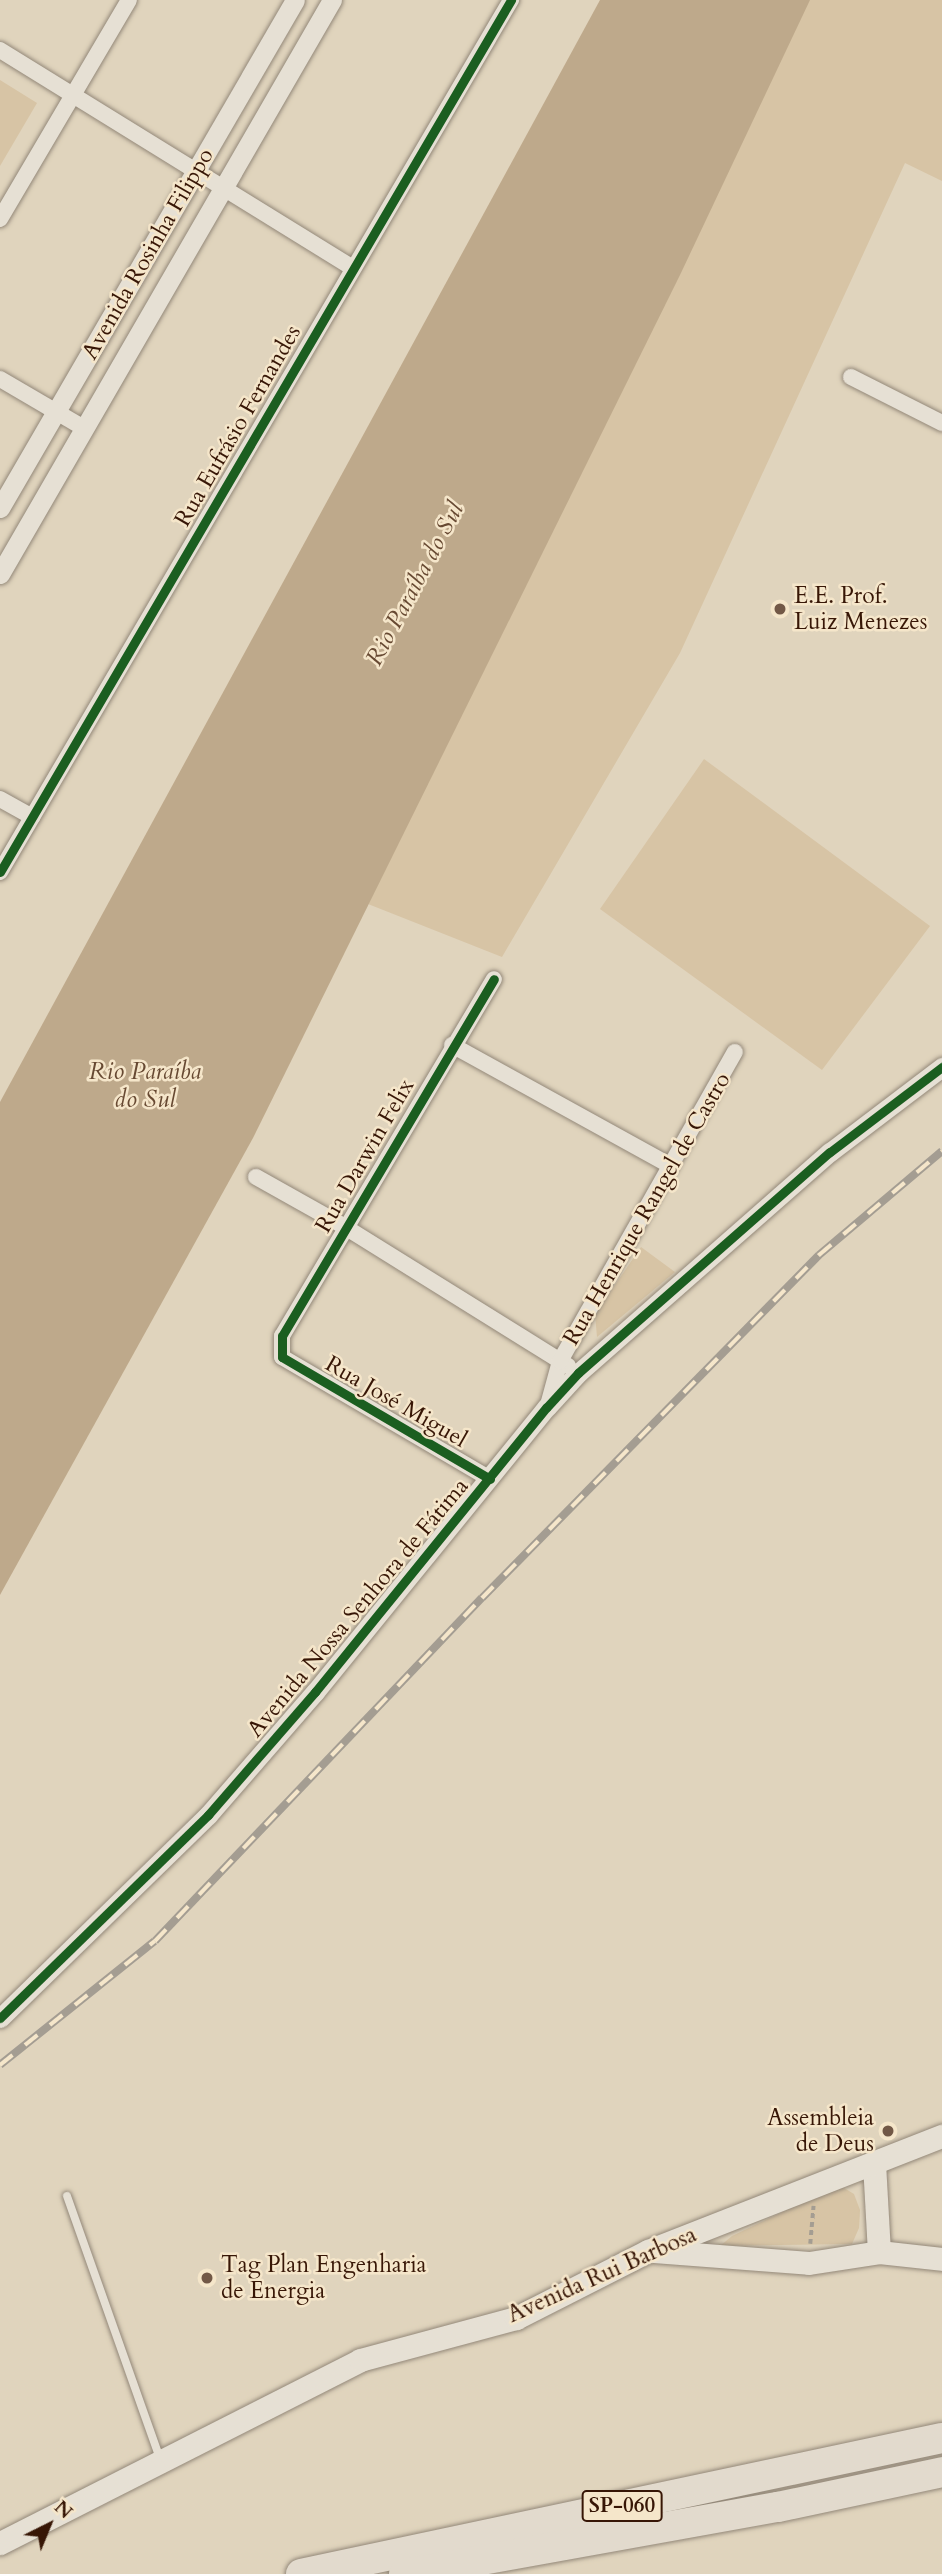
<!DOCTYPE html>
<meta charset="utf-8">
<style>
body{margin:0}
#map{position:relative;width:942px;height:2574px;overflow:hidden;background:#e0d4bd;font-family:Cardo,serif}
div>[style]{position:absolute}
.green>*{inset:0;background:#d7c4a5}
.water>*{inset:0;background:#bea98b}
.path>*{height:3.5px;margin-top:-1.75px;transform-origin:0;background:repeating-linear-gradient(90deg,#a49d92 0 5px,transparent 0 8.5px)}
.roads{filter:drop-shadow(0 0 2px #938879) drop-shadow(0 0 2px #938879)}
.service>*{height:8px;margin:-4px;padding:0 4px;transform-origin:4px;border-radius:4px;background:#e6e0d4}
.minor>*{height:16px;margin:-8px;padding:0 8px;transform-origin:8px;border-radius:8px;background:#e6e0d4}
.tertiary>*{height:19px;margin:-9.5px;padding:0 9.5px;transform-origin:9.5px;border-radius:9.5px;background:#e6e0d4}
.secondary>*{height:23px;margin:-11.5px;padding:0 11.5px;transform-origin:11.5px;border-radius:11.5px;background:#e6e0d4}
.motorway>*{height:30px;margin:-15px;padding:0 15px;transform-origin:15px;border-radius:15px;background:#e2dacd}
.rail>*{height:8px;margin-top:-4px;transform-origin:0;background:repeating-linear-gradient(90deg,#f5e6ca 0 16px,#a49d92 0 32px);box-sizing:border-box;border-block:2px solid #a49d92}
.cycleway>*{height:9px;margin:-4.5px;padding:0 4.5px;transform-origin:4.5px;border-radius:4.5px;background:#1b5e20}
.dots>*{width:19px;height:19px;translate:-50% -50%;box-sizing:border-box;border:4px solid #f5e6ca;border-radius:50%}
span{translate:-50% -50%;white-space:nowrap;text-align:center;line-height:1.15;-webkit-text-stroke:5px #f5e6ca;paint-order:stroke}
.shield-label span{padding:2px 5px;background:#f5e6ca;border:2px solid;border-radius:5px;-webkit-text-stroke-width:0}
.shield-label{font-size:21px;color:#371606;font-weight:700}
.street-label{font-size:23px;color:#371606}
.poi-label{font-size:23px;color:#371606}
.left{translate:0 -50%;text-align:left}
.right{translate:-100% -50%;text-align:right}
.water-label{font-size:24px;color:#674932;font-style:italic}
.north{position:absolute;left:14px;top:2490px;width:70px;height:70px;-webkit-text-stroke:5px #f5e6ca;paint-order:stroke;rotate:43deg;font-size:19px;font-weight:700;line-height:28px;text-align:center;color:#371606}
.north::after{content:'';display:block;margin:auto;width:24px;height:32px;background:#371606;clip-path:polygon(50% 0,100% 100%,50% 72%,0 100%)}
</style>
<div id="map">
<div class="green">
<div style="clip-path:polygon(807px 0,942px 0,942px 181px,905px 163px,680px 653px,502px 957px,368px 904px)"></div>
<div style="clip-path:polygon(0 80px,37px 103px,0 166px)"></div>
<div style="clip-path:polygon(704px 759px,930px 926px,822px 1070px,600px 909px)"></div>
<div style="clip-path:polygon(641px 1247px,675px 1272px,597px 1337px,595px 1314px)"></div>
<div style="clip-path:polygon(839px 2185px,854px 2194px,860px 2210px,859px 2228px,852px 2244px,720px 2246px,732px 2236px)"></div>
</div>
<div class="water">
<div style="clip-path:polygon(600px 0,810px 0,680px 275px,253px 1138px,0 1595px,0 1102px)"></div>
</div>
<div class="path">
<div style="left:810px;top:2244px;width:38px;rotate:-85deg"></div>
</div>
<div class="roads">
<div class="service">
<div style="left:67px;top:2196px;width:279px;rotate:70.5deg"></div>
</div>
<div class="minor">
<div style="left:0;top:50px;width:415px;rotate:31.7deg"></div>
<div style="left:0;top:219px;width:254px;rotate:-59.5deg"></div>
<div style="left:851px;top:377px;width:102px;rotate:26.8deg"></div>
<div style="left:0;top:379px;width:97px;rotate:30.3deg"></div>
<div style="left:0;top:799px;width:37px;rotate:29deg"></div>
<div style="left:0;top:872px;width:1011px;rotate:-59.63deg"></div>
<div style="left:452px;top:1045px;width:250px;rotate:28.9deg"></div>
<div style="left:256px;top:1177px;width:102px;rotate:29.3deg"></div>
<div style="left:345px;top:1227px;width:263px;rotate:31.9deg"></div>
<div style="left:548px;top:1405px;width:46px;rotate:-74.7deg"></div>
<div style="left:560px;top:1361px;width:355px;rotate:-60.5deg"></div>
<div style="left:490px;top:1479px;width:241px;rotate:-149.6deg"></div>
<div style="left:282px;top:1357px;width:21px;rotate:-90deg"></div>
<div style="left:282px;top:1336px;width:415px;rotate:-59.3deg"></div>
</div>
<div class="tertiary">
<div style="left:0;top:508px;width:587px;rotate:-59.86deg"></div>
<div style="left:0;top:574px;width:663px;rotate:-59.96deg"></div>
<div style="left:0;top:2018px;width:291px;rotate:-44.3deg"></div>
<div style="left:208px;top:1815px;width:163px;rotate:-49deg"></div>
<div style="left:315px;top:1692px;width:367px;rotate:-50.9deg"></div>
<div style="left:547px;top:1407px;width:46px;rotate:-47.6deg"></div>
<div style="left:578px;top:1373px;width:335px;rotate:-41.3deg"></div>
<div style="left:830px;top:1152px;width:141px;rotate:-37.2deg"></div>
</div>
<div class="secondary">
<div style="left:874px;top:2163px;width:89px;rotate:86.8deg"></div>
<div style="left:654px;top:2251px;width:155px;rotate:4.4deg"></div>
<div style="left:809px;top:2263px;width:71px;rotate:-8.9deg"></div>
<div style="left:879px;top:2252px;width:63px;rotate:6.3deg"></div>
<div style="left:0;top:2543px;width:404px;rotate:-26.9deg"></div>
<div style="left:360px;top:2360px;width:162px;rotate:-15.1deg"></div>
<div style="left:516px;top:2318px;width:148px;rotate:-26.9deg"></div>
<div style="left:648px;top:2251px;width:316px;rotate:-21.4deg"></div>
</div>
<div class="motorway">
<div style="left:301px;top:2574px;width:655px;rotate:-11.98deg"></div>
<div style="left:404px;top:2574px;width:380px;rotate:-10.2deg"></div>
<div style="left:778px;top:2507px;width:168px;rotate:-12deg"></div>
</div>
</div>
<div class="rail">
<div style="left:0;top:2065px;width:198px;rotate:-38.7deg"></div>
<div style="left:155px;top:1941px;width:474px;rotate:-46.4deg"></div>
<div style="left:482px;top:1598px;width:481px;rotate:-45.5deg"></div>
<div style="left:819px;top:1255px;width:161px;rotate:-40.2deg"></div>
</div>
<div class="cycleway">
<div style="left:0;top:872px;width:1011px;rotate:-59.63deg"></div>
<div style="left:490px;top:1479px;width:241px;rotate:-149.6deg"></div>
<div style="left:282px;top:1357px;width:21px;rotate:-90deg"></div>
<div style="left:282px;top:1336px;width:415px;rotate:-59.3deg"></div>
<div style="left:0;top:2018px;width:291px;rotate:-44.3deg"></div>
<div style="left:208px;top:1815px;width:163px;rotate:-49deg"></div>
<div style="left:315px;top:1692px;width:367px;rotate:-50.9deg"></div>
<div style="left:547px;top:1407px;width:46px;rotate:-47.6deg"></div>
<div style="left:578px;top:1373px;width:335px;rotate:-41.3deg"></div>
<div style="left:830px;top:1152px;width:141px;rotate:-37.2deg"></div>
</div>
<div class="dots">
<div style="left:780px;top:609px;background:#725846"></div>
<div style="left:888px;top:2131px;background:#725846"></div>
<div style="left:207px;top:2278px;background:#725846"></div>
</div>
<div class="shield-label">
<span style="left:622px;top:2506px">SP-060</span>
</div>
<div class="street-label">
<span style="left:148px;top:254px;rotate:-60deg">Avenida Rosinha Filippo</span>
<span style="left:238px;top:426px;rotate:-60deg">Rua Eufrásio Fernandes</span>
<span style="left:365px;top:1156px;rotate:-60deg">Rua Darwin Felix</span>
<span style="left:647px;top:1209px;rotate:-60deg">Rua Henrique Rangel de Castro</span>
<span style="left:396px;top:1402px;rotate:30deg">Rua José Miguel</span>
<span style="left:358px;top:1608px;rotate:-50deg">Avenida Nossa Senhora de Fátima</span>
<span style="left:602px;top:2275px;rotate:-24deg">Avenida Rui Barbosa</span>
</div>
<div class="poi-label">
<span class="left" style="left:794px;top:609px">E.E. Prof.<br>Luiz Menezes</span>
<span class="right" style="left:874px;top:2131px">Assembleia<br>de Deus</span>
<span class="left" style="left:221px;top:2278px">Tag Plan Engenharia<br>de Energia</span>
</div>
<div class="water-label">
<span style="left:415px;top:584px;rotate:-62deg">Rio Paraíba do Sul</span>
<span style="left:145px;top:1086px">Rio Paraíba<br>do Sul</span>
</div>
<div class="north">N</div>
</div>
